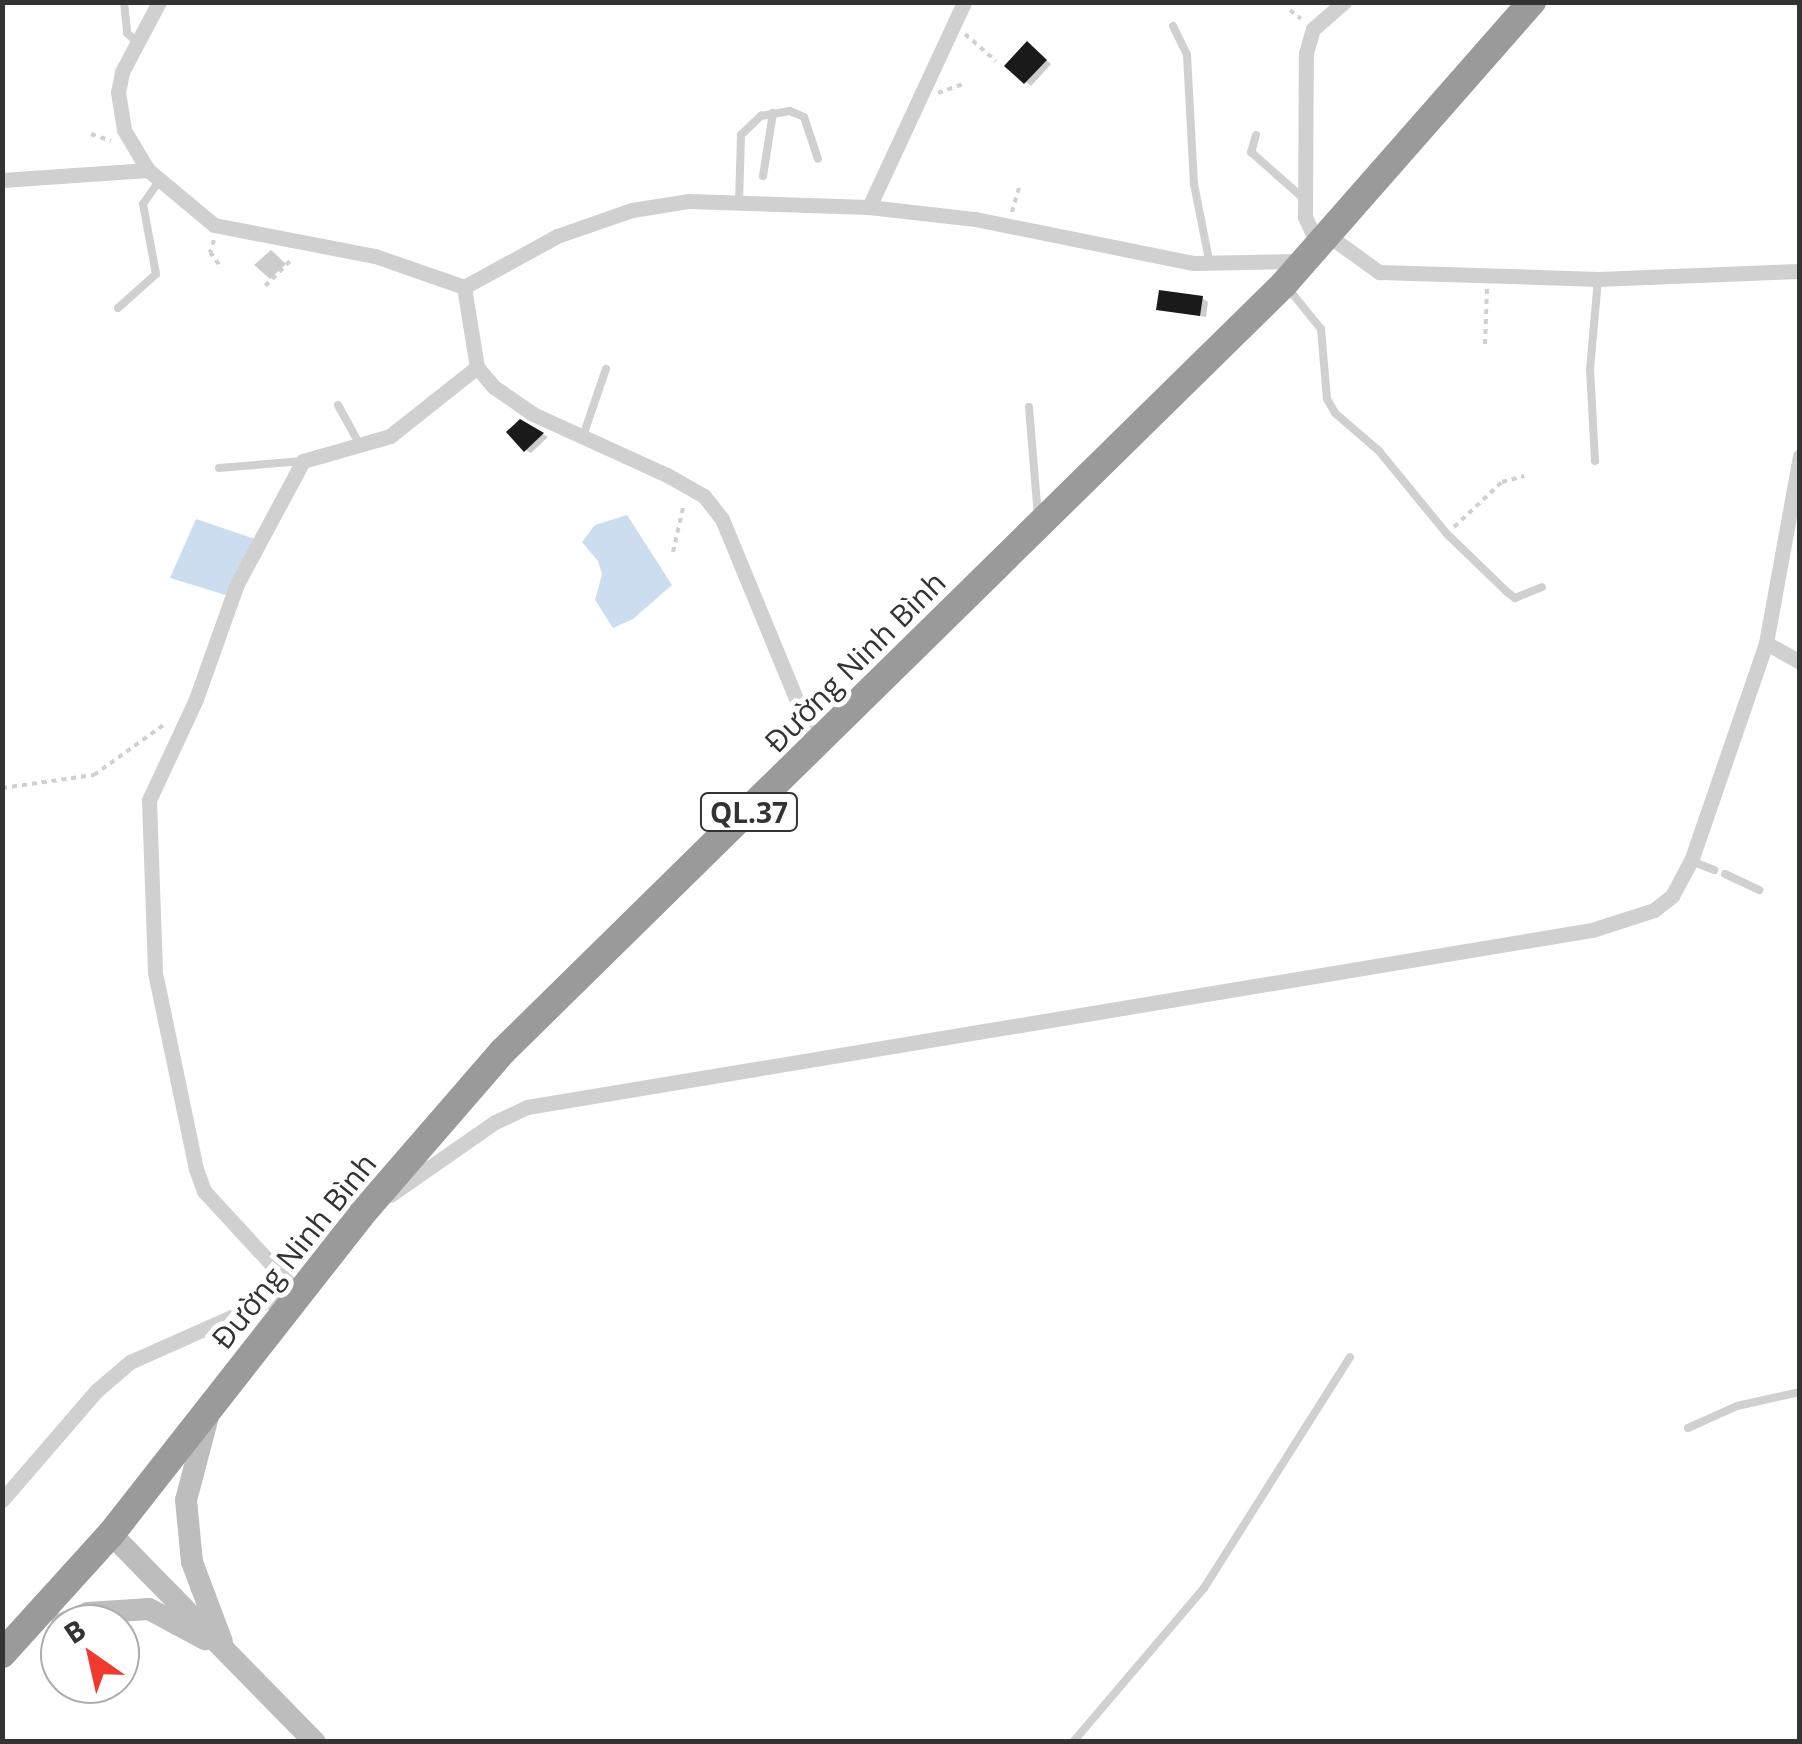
<!DOCTYPE html>
<meta charset="utf-8">
<style>
body{margin:0}
#map{position:relative;width:1802px;height:1744px;overflow:hidden;background:#fff;font-family:"Open Sans",sans-serif}
div>[style]{position:absolute}
.water>*{inset:0;background:#ccddf0}
.shadow>*{inset:0;background:#0003}
.building>*{inset:0;background:#1a1a1a}
.path>*{height:4px;margin-top:-2px;transform-origin:0;background:repeating-linear-gradient(90deg,#d0d0d0 0 5px,transparent 0 10px)}
.lane>*{height:8px;margin:-4px;padding:0 4px;transform-origin:4px;border-radius:4px;background:#d0d0d0}
.street>*{height:15px;margin:-7.5px;padding:0 7.5px;transform-origin:7.5px;border-radius:7.5px;background:#d0d0d0}
.secondary>*{height:22px;margin:-11px;padding:0 11px;transform-origin:11px;border-radius:11px;background:#bdbdbd}
.highway>*{height:28px;margin:-14px;padding:0 14px;transform-origin:14px;border-radius:14px;background:#9a9a9a}
span{translate:-50% -50%;white-space:nowrap;text-align:center;line-height:1.15;-webkit-text-stroke:10px #fff;paint-order:stroke}
.shield-label span{padding:2px 8px;background:#fff;border:2px solid;border-radius:8px;-webkit-text-stroke-width:0}
.shield-label{font-size:28px;color:#333;font-weight:700}
.street-label{font-size:30px;color:#333}
.frame{position:absolute;inset:0;border:5px solid #333;pointer-events:none}
.north{position:absolute;left:40px;top:1604px;width:100px;height:100px;box-sizing:border-box;background:#fff;border:2px solid #adadad;border-radius:50%;rotate:326deg;font-size:28px;font-weight:700;line-height:40px;text-align:center;color:#333}
.north::after{content:'';display:block;margin:auto;width:35px;height:45px;background:#f03a2e;clip-path:polygon(50% 0,100% 100%,50% 72%,0 100%)}
</style>
<div id="map">
<div class="water">
<div style="clip-path:polygon(627px 515px,672px 585px,633px 619px,613px 628px,595px 600px,602px 574px,598px 561px,582px 542px,595px 525px)"></div>
<div style="clip-path:polygon(196px 519px,255px 539px,229px 596px,170px 578px)"></div>
</div>
<div class="shadow">
<div style="clip-path:polygon(1033px 48px,1051px 64px,1031px 86px,1008px 66px)"></div>
<div style="clip-path:polygon(271px 250px,286px 264px,270px 279px,254px 265px)"></div>
<div style="clip-path:polygon(1202px 298px,1208px 302px,1206px 317px,1159px 309px)"></div>
<div style="clip-path:polygon(521px 422px,548px 437px,531px 453px,526px 450px)"></div>
</div>
<div class="building">
<div style="clip-path:polygon(1027px 41px,1047px 60px,1024px 84px,1004px 66px)"></div>
<div style="clip-path:polygon(1159px 290px,1203px 296px,1200px 316px,1156px 310px)"></div>
<div style="clip-path:polygon(520px 419px,544px 433px,524px 452px,506px 432px)"></div>
</div>
<div class="path">
<div style="left:1290px;top:10px;width:14px;rotate:39deg"></div>
<div style="left:965px;top:34px;width:41px;rotate:41.1deg"></div>
<div style="left:938px;top:93px;width:27px;rotate:-20deg"></div>
<div style="left:91px;top:134px;width:21px;rotate:19deg"></div>
<div style="left:1012px;top:212px;width:26px;rotate:-74deg"></div>
<div style="left:214px;top:240px;width:13px;rotate:108deg"></div>
<div style="left:210px;top:252px;width:17px;rotate:54deg"></div>
<div style="left:265px;top:286px;width:40px;rotate:-45deg"></div>
<div style="left:1485px;top:344px;width:55px;rotate:-87.9deg"></div>
<div style="left:1454px;top:527px;width:66px;rotate:-43.2deg"></div>
<div style="left:1502px;top:482px;width:23px;rotate:-15deg"></div>
<div style="left:673px;top:552px;width:50px;rotate:-77.3deg"></div>
<div style="left:2px;top:788px;width:93px;rotate:-8deg"></div>
<div style="left:94px;top:775px;width:87px;rotate:-35.7deg"></div>
</div>
<div class="lane">
<div style="left:124px;top:2px;width:31px;rotate:84deg"></div>
<div style="left:127px;top:33px;width:15px;rotate:42deg"></div>
<div style="left:1173px;top:26px;width:32px;rotate:64deg"></div>
<div style="left:1187px;top:55px;width:129px;rotate:86.9deg"></div>
<div style="left:1194px;top:184px;width:83px;rotate:78.8deg"></div>
<div style="left:1256px;top:135px;width:18px;rotate:106deg"></div>
<div style="left:1251px;top:152px;width:69px;rotate:41.5deg"></div>
<div style="left:763px;top:176px;width:64px;rotate:-81deg"></div>
<div style="left:739px;top:203px;width:68px;rotate:-88.3deg"></div>
<div style="left:741px;top:135px;width:28px;rotate:-44deg"></div>
<div style="left:761px;top:116px;width:29px;rotate:-10deg"></div>
<div style="left:790px;top:111px;width:15px;rotate:23deg"></div>
<div style="left:804px;top:117px;width:44px;rotate:71.6deg"></div>
<div style="left:1287px;top:287px;width:54px;rotate:51deg"></div>
<div style="left:1321px;top:329px;width:70px;rotate:85.1deg"></div>
<div style="left:1327px;top:399px;width:16px;rotate:60deg"></div>
<div style="left:1335px;top:413px;width:58px;rotate:40.8deg"></div>
<div style="left:1379px;top:451px;width:107px;rotate:50.7deg"></div>
<div style="left:1447px;top:534px;width:83px;rotate:44deg"></div>
<div style="left:1507px;top:592px;width:10px;rotate:37deg"></div>
<div style="left:1515px;top:598px;width:29px;rotate:-22deg"></div>
<div style="left:118px;top:308px;width:51px;rotate:-41.8deg"></div>
<div style="left:156px;top:274px;width:71px;rotate:-100.5deg"></div>
<div style="left:143px;top:204px;width:29px;rotate:-55deg"></div>
<div style="left:338px;top:405px;width:46px;rotate:61.2deg"></div>
<div style="left:1029px;top:407px;width:110px;rotate:85.3deg"></div>
<div style="left:583px;top:436px;width:71px;rotate:-71.1deg"></div>
<div style="left:1595px;top:461px;width:92px;rotate:-93.1deg"></div>
<div style="left:1590px;top:369px;width:90px;rotate:-84.9deg"></div>
<div style="left:219px;top:468px;width:84px;rotate:-4.8deg"></div>
<div style="left:1691px;top:861px;width:25px;rotate:21deg"></div>
<div style="left:1725px;top:874px;width:38px;rotate:25deg"></div>
<div style="left:1688px;top:1428px;width:54px;rotate:-24.2deg"></div>
<div style="left:1737px;top:1406px;width:65px;rotate:-12.5deg"></div>
<div style="left:1073px;top:1742px;width:202px;rotate:-49.6deg"></div>
<div style="left:1204px;top:1588px;width:273px;rotate:-57.7deg"></div>
</div>
<div class="street">
<div style="left:159px;top:2px;width:79px;rotate:117.9deg"></div>
<div style="left:122px;top:72px;width:20px;rotate:101deg"></div>
<div style="left:118px;top:92px;width:38px;rotate:81deg"></div>
<div style="left:124px;top:130px;width:47px;rotate:59deg"></div>
<div style="left:148px;top:170px;width:86px;rotate:39.8deg"></div>
<div style="left:214px;top:225px;width:164px;rotate:10.9deg"></div>
<div style="left:375px;top:256px;width:94px;rotate:19.2deg"></div>
<div style="left:464px;top:287px;width:106px;rotate:-28.7deg"></div>
<div style="left:557px;top:236px;width:79px;rotate:-19.1deg"></div>
<div style="left:632px;top:210px;width:58px;rotate:-9deg"></div>
<div style="left:689px;top:201px;width:180px;rotate:1.9deg"></div>
<div style="left:869px;top:207px;width:107px;rotate:6.5deg"></div>
<div style="left:975px;top:219px;width:223px;rotate:11.4deg"></div>
<div style="left:1194px;top:263px;width:108px;rotate:-1.1deg"></div>
<div style="left:2px;top:180px;width:146px;rotate:-3.9deg"></div>
<div style="left:869px;top:207px;width:226px;rotate:-65.1deg"></div>
<div style="left:1329px;top:236px;width:62px;rotate:35.8deg"></div>
<div style="left:1379px;top:272px;width:219px;rotate:1.8deg"></div>
<div style="left:1598px;top:279px;width:202px;rotate:-2.3deg"></div>
<div style="left:1319px;top:248px;width:34px;rotate:-114deg"></div>
<div style="left:1305px;top:217px;width:164px;rotate:-89.7deg"></div>
<div style="left:1306px;top:53px;width:25px;rotate:-74deg"></div>
<div style="left:1313px;top:29px;width:41px;rotate:-41.1deg"></div>
<div style="left:464px;top:287px;width:81px;rotate:80.8deg"></div>
<div style="left:477px;top:367px;width:26px;rotate:50deg"></div>
<div style="left:494px;top:387px;width:47px;rotate:34.7deg"></div>
<div style="left:533px;top:414px;width:147px;rotate:24.5deg"></div>
<div style="left:667px;top:475px;width:43px;rotate:29.6deg"></div>
<div style="left:704px;top:496px;width:29px;rotate:52deg"></div>
<div style="left:722px;top:519px;width:247px;rotate:67.6deg"></div>
<div style="left:1766px;top:643px;width:39px;rotate:29deg"></div>
<div style="left:390px;top:1195px;width:128px;rotate:-34.8deg"></div>
<div style="left:495px;top:1122px;width:35px;rotate:-25deg"></div>
<div style="left:527px;top:1107px;width:1080px;rotate:-9.44deg"></div>
<div style="left:1592px;top:930px;width:65px;rotate:-17.9deg"></div>
<div style="left:1654px;top:910px;width:23px;rotate:-38deg"></div>
<div style="left:1672px;top:896px;width:40px;rotate:-62deg"></div>
<div style="left:1691px;top:861px;width:231px;rotate:-71deg"></div>
<div style="left:1766px;top:643px;width:190px;rotate:-79.7deg"></div>
<div style="left:299px;top:1294px;width:140px;rotate:-132.7deg"></div>
<div style="left:204px;top:1191px;width:23px;rotate:-110deg"></div>
<div style="left:196px;top:1169px;width:201px;rotate:-101.8deg"></div>
<div style="left:155px;top:972px;width:172px;rotate:-92deg"></div>
<div style="left:149px;top:800px;width:111px;rotate:-65deg"></div>
<div style="left:196px;top:699px;width:122px;rotate:-70.4deg"></div>
<div style="left:237px;top:584px;width:140px;rotate:-61.8deg"></div>
<div style="left:303px;top:461px;width:91px;rotate:-16deg"></div>
<div style="left:390px;top:436px;width:111px;rotate:-38.4deg"></div>
<div style="left:2px;top:1500px;width:144px;rotate:-49.2deg"></div>
<div style="left:96px;top:1391px;width:45px;rotate:-40.5deg"></div>
<div style="left:130px;top:1362px;width:150px;rotate:-24deg"></div>
<div style="left:267px;top:1301px;width:25px"></div>
</div>
<div class="secondary">
<div style="left:209px;top:1413px;width:90px;rotate:104.8deg"></div>
<div style="left:186px;top:1500px;width:62px;rotate:84.5deg"></div>
<div style="left:192px;top:1562px;width:85px;rotate:69.4deg"></div>
<div style="left:111px;top:1534px;width:291px;rotate:45.6deg"></div>
<div style="left:62px;top:1624px;width:28px;rotate:-23deg"></div>
<div style="left:88px;top:1613px;width:61px;rotate:-3.8deg"></div>
<div style="left:149px;top:1609px;width:64px;rotate:28.2deg"></div>
</div>
<div class="highway">
<div style="left:2px;top:1654px;width:162px;rotate:-47.8deg"></div>
<div style="left:111px;top:1534px;width:404px;rotate:-51.9deg"></div>
<div style="left:360px;top:1216px;width:218px;rotate:-49.1deg"></div>
<div style="left:503px;top:1051px;width:1095px;rotate:-44.48deg"></div>
<div style="left:1284px;top:284px;width:376px;rotate:-48.7deg"></div>
</div>
<div class="shield-label">
<span style="left:749px;top:812px">QL.37</span>
</div>
<div class="street-label">
<span style="left:855px;top:662px;rotate:-45deg">Đường Ninh Bình</span>
<span style="left:294px;top:1251px;rotate:-51deg">Đường Ninh Bình</span>
</div>
<div class="frame"></div>
<div class="north">B</div>
</div>
